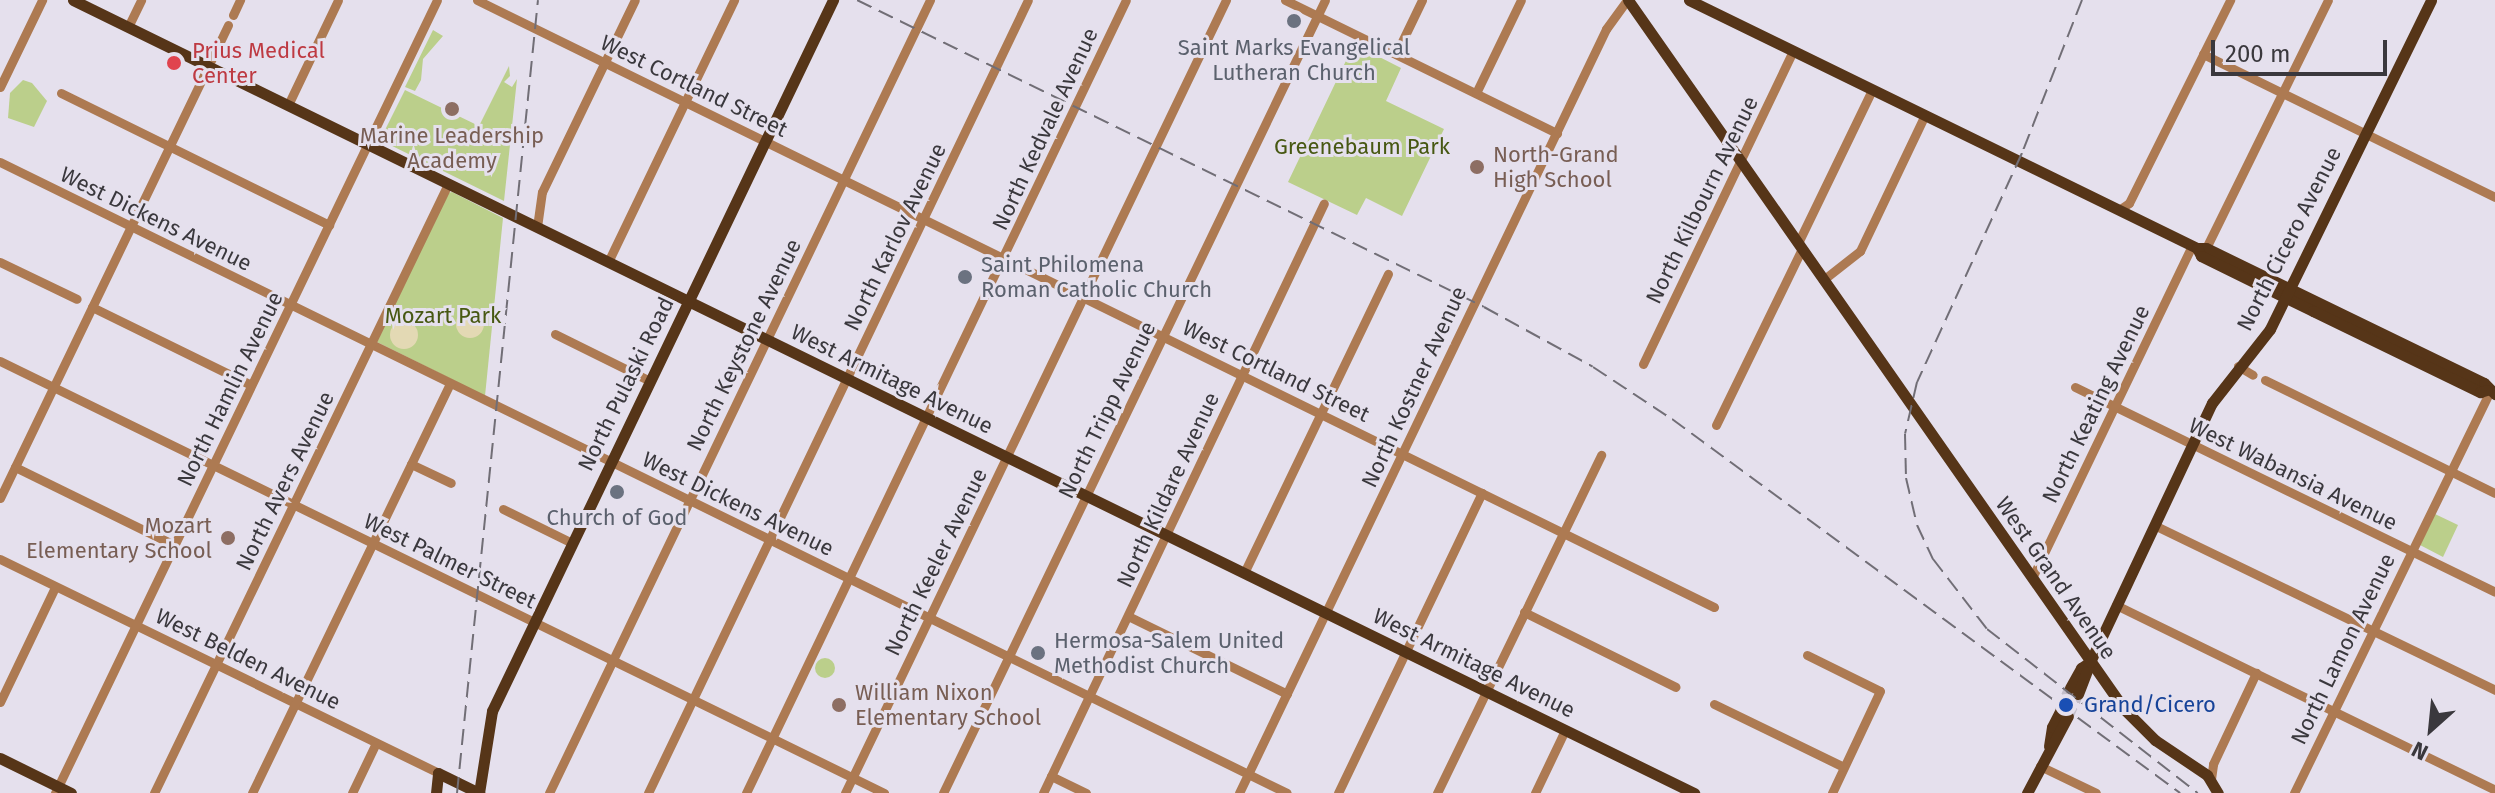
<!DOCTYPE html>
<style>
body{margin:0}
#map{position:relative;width:2495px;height:793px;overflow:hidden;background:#e5e0ed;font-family:"Fira Sans",sans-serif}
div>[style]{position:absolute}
.green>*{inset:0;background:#bbcf8b}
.round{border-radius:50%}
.sand>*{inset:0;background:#e3d9b4}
.major-tunnel>*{height:11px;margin-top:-5.5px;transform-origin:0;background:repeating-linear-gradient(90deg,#c3beca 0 11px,transparent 0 16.5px)}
.minor>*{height:9px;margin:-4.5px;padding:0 4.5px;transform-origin:4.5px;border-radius:4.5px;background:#ad7a52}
.major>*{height:11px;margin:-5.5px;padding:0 5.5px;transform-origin:5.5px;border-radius:5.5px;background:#563518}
.rail>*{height:2px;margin-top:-1px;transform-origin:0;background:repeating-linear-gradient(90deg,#716e76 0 16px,transparent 0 24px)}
.dots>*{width:22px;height:22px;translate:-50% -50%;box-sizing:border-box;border:4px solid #e5e0ed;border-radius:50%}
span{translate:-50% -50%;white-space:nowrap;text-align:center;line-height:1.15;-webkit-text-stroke:6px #e5e0ed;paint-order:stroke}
.worship-label{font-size:22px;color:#5b616d}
.left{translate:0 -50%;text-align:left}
.health-label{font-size:22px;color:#be3a42}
.street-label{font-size:22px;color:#3a383d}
.education-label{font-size:22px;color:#785e54}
.right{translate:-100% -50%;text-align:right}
.park-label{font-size:22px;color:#475812}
.transit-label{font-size:22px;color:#164399}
.north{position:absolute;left:2391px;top:689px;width:80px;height:80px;-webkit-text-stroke:6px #e5e0ed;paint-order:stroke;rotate:207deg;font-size:22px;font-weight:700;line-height:32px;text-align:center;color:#3a383d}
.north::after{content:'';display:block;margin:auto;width:28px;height:36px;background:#3a383d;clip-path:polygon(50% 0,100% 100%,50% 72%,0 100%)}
.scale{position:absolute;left:2211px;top:40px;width:176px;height:36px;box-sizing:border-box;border:4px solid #3a383d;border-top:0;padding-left:10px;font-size:24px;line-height:28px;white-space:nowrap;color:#3a383d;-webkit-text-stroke:6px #e5e0ed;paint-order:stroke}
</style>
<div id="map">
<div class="green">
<div style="clip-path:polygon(433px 30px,443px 36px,423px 59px,421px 80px,415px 91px,405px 87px)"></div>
<div style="clip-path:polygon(1354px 44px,1401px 68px,1386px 101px,1444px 129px,1402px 216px,1366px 198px,1357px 215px,1288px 182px)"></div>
<div style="clip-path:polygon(509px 66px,510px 76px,504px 82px,512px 87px,517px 79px,504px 201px,380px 140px,405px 90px,479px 126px)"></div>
<div style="clip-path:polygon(23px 80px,32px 83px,47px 101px,34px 127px,8px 118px,10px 93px)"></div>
<div style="clip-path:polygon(452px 192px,503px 218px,485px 396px,377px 342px,448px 193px)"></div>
<div style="clip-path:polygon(2435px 514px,2458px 525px,2443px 557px,2420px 545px)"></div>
<div class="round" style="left:815px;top:658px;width:20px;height:20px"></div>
</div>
<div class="sand">
<div class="round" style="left:456px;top:310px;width:28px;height:28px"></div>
<div class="round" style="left:390px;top:321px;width:28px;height:28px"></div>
</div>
<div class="major-tunnel">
<div style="left:2060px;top:711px;width:25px;rotate:-67deg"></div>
<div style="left:2068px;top:716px;width:24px;rotate:-66deg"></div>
</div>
<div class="minor">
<div style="left:477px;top:0;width:1378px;rotate:26.14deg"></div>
<div style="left:1285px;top:0;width:303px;rotate:26.1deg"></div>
<div style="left:233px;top:15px;width:17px;rotate:-65deg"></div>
<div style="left:128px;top:27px;width:30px;rotate:-64deg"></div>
<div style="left:1396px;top:54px;width:60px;rotate:-64.3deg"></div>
<div style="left:2203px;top:54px;width:325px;rotate:26.1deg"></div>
<div style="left:0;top:87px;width:97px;rotate:-64.2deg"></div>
<div style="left:61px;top:93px;width:299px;rotate:26.2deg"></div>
<div style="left:1476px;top:93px;width:103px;rotate:-64.2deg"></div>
<div style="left:288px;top:105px;width:116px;rotate:-64.5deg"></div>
<div style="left:0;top:162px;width:1433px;rotate:26.12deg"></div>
<div style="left:2119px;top:210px;width:12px;rotate:-35deg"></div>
<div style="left:2129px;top:203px;width:227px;rotate:-63.5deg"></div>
<div style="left:537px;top:227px;width:35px;rotate:-82deg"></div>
<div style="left:542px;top:192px;width:213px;rotate:-64.2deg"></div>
<div style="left:1798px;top:243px;width:170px;rotate:-64.2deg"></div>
<div style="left:2206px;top:248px;width:276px;rotate:-63.8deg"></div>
<div style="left:0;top:262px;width:85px;rotate:25.7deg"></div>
<div style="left:608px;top:262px;width:291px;rotate:-64.3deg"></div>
<div style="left:1823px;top:280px;width:47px;rotate:-38.1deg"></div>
<div style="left:1860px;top:251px;width:151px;rotate:-64.5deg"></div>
<div style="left:92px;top:307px;width:177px;rotate:26.1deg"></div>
<div style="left:555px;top:334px;width:106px;rotate:26.3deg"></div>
<div style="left:0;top:361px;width:984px;rotate:26.04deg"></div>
<div style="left:1643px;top:364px;width:347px;rotate:-64.4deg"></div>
<div style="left:2238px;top:366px;width:17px;rotate:31deg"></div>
<div style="left:2265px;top:380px;width:256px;rotate:26.2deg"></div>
<div style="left:2075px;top:387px;width:467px;rotate:26deg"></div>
<div style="left:1716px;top:425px;width:196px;rotate:-64deg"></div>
<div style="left:411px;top:464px;width:44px;rotate:25.4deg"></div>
<div style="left:15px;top:467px;width:177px;rotate:26.1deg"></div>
<div style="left:0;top:498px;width:525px;rotate:-64.26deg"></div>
<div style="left:503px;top:509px;width:77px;rotate:26.2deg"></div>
<div style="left:2154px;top:525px;width:379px;rotate:25.8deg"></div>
<div style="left:0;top:559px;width:487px;rotate:26deg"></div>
<div style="left:1244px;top:573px;width:332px;rotate:-64.3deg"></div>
<div style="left:2032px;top:578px;width:369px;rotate:-64.3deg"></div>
<div style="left:2116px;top:605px;width:422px;rotate:26deg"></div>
<div style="left:1524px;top:612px;width:169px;rotate:26.3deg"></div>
<div style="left:1128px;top:616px;width:177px;rotate:26.1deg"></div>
<div style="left:1807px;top:655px;width:81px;rotate:26.3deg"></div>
<div style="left:1880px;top:691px;width:113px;rotate:115.2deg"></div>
<div style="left:0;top:702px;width:127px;rotate:-64.4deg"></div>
<div style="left:1714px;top:704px;width:144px;rotate:25.9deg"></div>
<div style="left:2040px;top:766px;width:62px;rotate:25.7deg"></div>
<div style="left:1051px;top:776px;width:39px;rotate:26deg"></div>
<div style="left:2211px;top:779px;width:15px;rotate:-82deg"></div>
<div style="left:2213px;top:764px;width:101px;rotate:-64.7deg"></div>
<div style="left:55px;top:793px;width:880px;rotate:-64.28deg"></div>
<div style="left:154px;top:793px;width:676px;rotate:-64.23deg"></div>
<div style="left:252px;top:793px;width:455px;rotate:-64.2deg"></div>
<div style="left:352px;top:793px;width:55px;rotate:-64.4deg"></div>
<div style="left:549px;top:793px;width:880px;rotate:-64.34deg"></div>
<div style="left:648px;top:793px;width:879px;rotate:-64.4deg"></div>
<div style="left:746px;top:793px;width:879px;rotate:-64.4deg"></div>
<div style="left:845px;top:793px;width:880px;rotate:-64.34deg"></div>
<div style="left:943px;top:793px;width:880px;rotate:-64.28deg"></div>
<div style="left:1043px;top:793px;width:653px;rotate:-64.53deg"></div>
<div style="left:1239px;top:793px;width:848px;rotate:-64.34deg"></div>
<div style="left:1606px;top:29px;width:36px;rotate:-54deg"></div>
<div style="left:1338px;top:793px;width:333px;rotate:-64.4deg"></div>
<div style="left:1437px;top:793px;width:376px;rotate:-64.1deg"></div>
<div style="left:1535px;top:793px;width:70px;rotate:-64.5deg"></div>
<div style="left:2294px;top:793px;width:447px;rotate:-64deg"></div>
</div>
<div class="major">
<div style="left:73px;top:0;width:1805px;rotate:26.07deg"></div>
<div style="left:1628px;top:0;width:865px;rotate:55.02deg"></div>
<div style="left:2124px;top:709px;width:44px;rotate:45deg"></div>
<div style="left:2155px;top:740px;width:63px;rotate:33.9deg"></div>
<div style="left:2207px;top:775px;width:21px;rotate:59deg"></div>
<div style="left:1689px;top:0;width:565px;rotate:26.02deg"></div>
<div style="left:2197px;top:248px;width:9px"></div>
<div style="left:2206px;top:248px;width:309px;rotate:25.9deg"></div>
<div style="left:2484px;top:383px;width:16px;rotate:45deg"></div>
<div style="left:2197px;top:248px;width:9px;rotate:63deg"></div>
<div style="left:2201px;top:256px;width:125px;rotate:26.2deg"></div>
<div style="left:2313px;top:311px;width:186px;rotate:25.9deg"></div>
<div style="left:2480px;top:392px;width:7px;rotate:-16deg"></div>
<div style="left:2070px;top:688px;width:23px;rotate:-61deg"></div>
<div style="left:2081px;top:668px;width:11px;rotate:-34deg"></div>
<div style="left:2078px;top:694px;width:34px;rotate:-69deg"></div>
<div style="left:2090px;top:662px;width:286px;rotate:-64.8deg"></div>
<div style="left:2212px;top:403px;width:94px;rotate:-51.9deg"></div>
<div style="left:2270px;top:329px;width:366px;rotate:-63.9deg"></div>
<div style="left:2049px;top:746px;width:19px;rotate:-81deg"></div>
<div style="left:2052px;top:727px;width:18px;rotate:-63deg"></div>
<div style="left:0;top:758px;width:79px;rotate:26.2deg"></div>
<div style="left:436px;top:793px;width:20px;rotate:-84deg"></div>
<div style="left:438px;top:773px;width:46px;rotate:26deg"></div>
<div style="left:479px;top:793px;width:83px;rotate:-81deg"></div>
<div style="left:492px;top:711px;width:789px;rotate:-64.38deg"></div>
<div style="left:2027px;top:793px;width:87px;rotate:-62deg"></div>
</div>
<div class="rail">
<div style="left:857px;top:0;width:698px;rotate:26.09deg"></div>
<div style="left:1484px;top:307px;width:124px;rotate:28.8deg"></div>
<div style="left:1593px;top:367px;width:95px;rotate:33.4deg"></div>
<div style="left:1672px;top:419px;width:631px;rotate:36.36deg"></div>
<div style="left:2082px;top:0;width:164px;rotate:111.4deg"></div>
<div style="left:2022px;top:153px;width:252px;rotate:114.6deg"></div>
<div style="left:1917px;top:382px;width:53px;rotate:103deg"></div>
<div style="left:1905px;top:434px;width:44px;rotate:88.7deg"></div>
<div style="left:1906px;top:478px;width:48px;rotate:76.8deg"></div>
<div style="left:1917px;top:525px;width:38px;rotate:65deg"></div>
<div style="left:1933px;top:559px;width:88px;rotate:52.4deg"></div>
<div style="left:1987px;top:629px;width:267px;rotate:37.9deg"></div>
<div style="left:457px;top:793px;width:797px;rotate:-84.17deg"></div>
</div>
<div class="dots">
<div style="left:1294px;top:21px;background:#6b7280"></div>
<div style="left:174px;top:63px;background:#e0444e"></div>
<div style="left:452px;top:109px;background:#8d6e63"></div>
<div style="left:1477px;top:167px;background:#8d6e63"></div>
<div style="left:965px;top:277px;background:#6b7280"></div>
<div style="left:617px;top:492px;background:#6b7280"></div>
<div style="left:228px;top:538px;background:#8d6e63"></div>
<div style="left:1038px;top:653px;background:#6b7280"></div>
<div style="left:839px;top:705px;background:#8d6e63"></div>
<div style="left:2066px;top:705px;background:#1a4fb4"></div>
</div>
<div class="worship-label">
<span style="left:1294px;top:60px">Saint Marks Evangelical<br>Lutheran Church</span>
<span class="left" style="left:981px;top:277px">Saint Philomena<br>Roman Catholic Church</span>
<span style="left:617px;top:518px">Church of God</span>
<span class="left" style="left:1054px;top:653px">Hermosa-Salem United<br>Methodist Church</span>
</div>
<div class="health-label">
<span class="left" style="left:192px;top:63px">Prius Medical<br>Center</span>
</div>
<div class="street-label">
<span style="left:694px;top:86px;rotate:26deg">West Cortland Street</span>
<span style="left:1045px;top:129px;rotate:-65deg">North Kedvale Avenue</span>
<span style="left:1702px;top:200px;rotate:-64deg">North Kilbourn Avenue</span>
<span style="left:156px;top:219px;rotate:26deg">West Dickens Avenue</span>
<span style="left:895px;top:237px;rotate:-64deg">North Karlov Avenue</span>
<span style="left:2289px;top:239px;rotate:-63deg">North Cicero Avenue</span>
<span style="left:744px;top:345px;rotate:-64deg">North Keystone Avenue</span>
<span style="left:1276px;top:371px;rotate:26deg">West Cortland Street</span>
<span style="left:892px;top:379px;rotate:26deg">West Armitage Avenue</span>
<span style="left:626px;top:384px;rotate:-64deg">North Pulaski Road</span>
<span style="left:1414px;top:387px;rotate:-65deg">North Kostner Avenue</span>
<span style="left:230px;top:389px;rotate:-64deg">North Hamlin Avenue</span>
<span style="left:2096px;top:404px;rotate:-64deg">North Keating Avenue</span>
<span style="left:1107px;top:410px;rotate:-64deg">North Tripp Avenue</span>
<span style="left:2293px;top:474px;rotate:26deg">West Wabansia Avenue</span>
<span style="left:285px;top:481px;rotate:-64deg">North Avers Avenue</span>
<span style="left:1168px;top:490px;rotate:-65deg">North Kildare Avenue</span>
<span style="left:738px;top:504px;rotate:26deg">West Dickens Avenue</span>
<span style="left:450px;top:561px;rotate:26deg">West Palmer Street</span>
<span style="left:936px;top:562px;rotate:-64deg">North Keeler Avenue</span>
<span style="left:2056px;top:578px;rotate:55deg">West Grand Avenue</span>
<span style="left:2343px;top:649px;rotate:-64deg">North Lamon Avenue</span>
<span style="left:248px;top:659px;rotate:26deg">West Belden Avenue</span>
<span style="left:1474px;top:663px;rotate:26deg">West Armitage Avenue</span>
</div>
<div class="education-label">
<span style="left:452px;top:148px">Marine Leadership<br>Academy</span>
<span class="left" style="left:1493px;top:167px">North-Grand<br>High School</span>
<span class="right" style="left:212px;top:538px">Mozart<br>Elementary School</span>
<span class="left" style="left:855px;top:705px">William Nixon<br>Elementary School</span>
</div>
<div class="park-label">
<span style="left:1362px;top:147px">Greenebaum Park</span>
<span style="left:443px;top:316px">Mozart Park</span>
</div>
<div class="transit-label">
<span class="left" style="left:2084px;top:705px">Grand/Cicero</span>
</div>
<div class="north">N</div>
<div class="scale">200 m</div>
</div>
